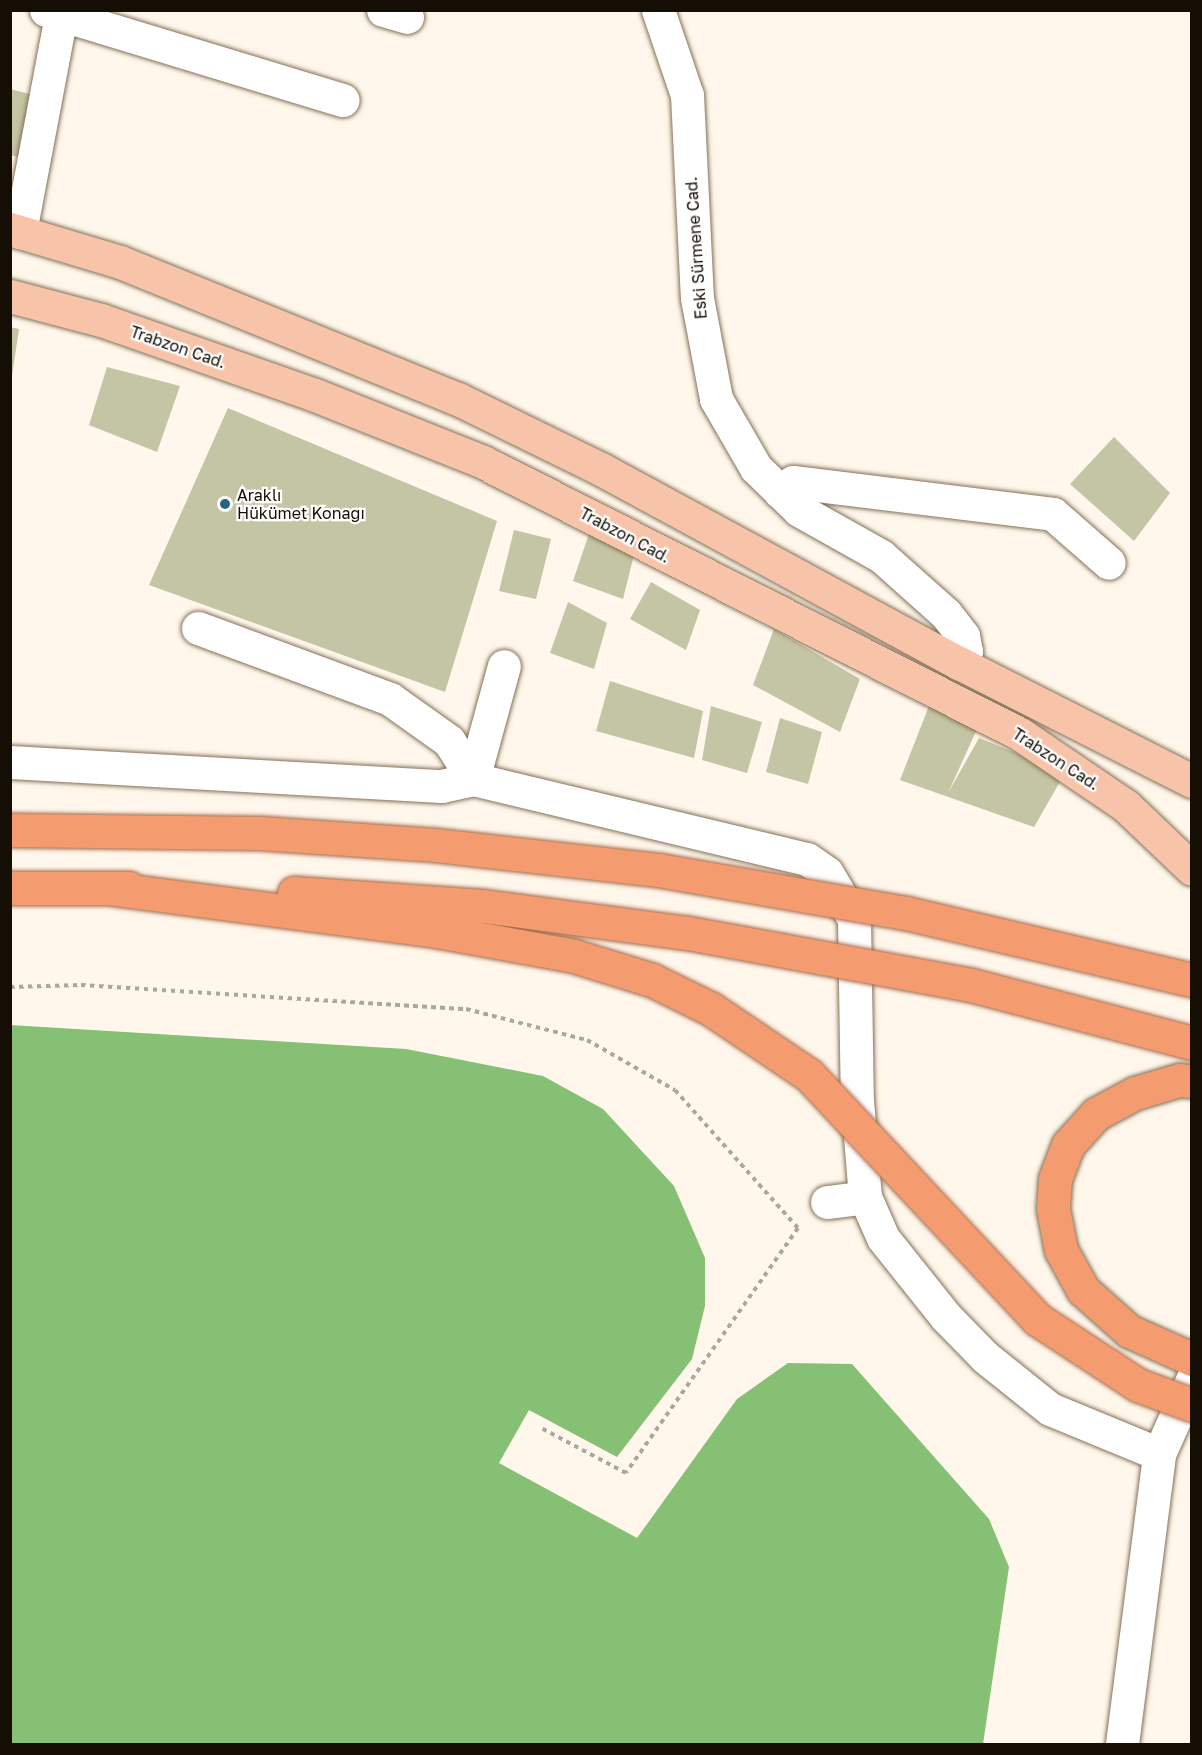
<!DOCTYPE html>
<meta charset="utf-8">
<style>
body{margin:0}
#map{position:relative;width:1202px;height:1755px;overflow:hidden;background:#fff7eb;font-family:"Golos Text",sans-serif}
div>[style]{position:absolute}
.water>*{inset:0;background:#85c075}
.building>*{inset:0;background:#c4c5a4}
.path>*{height:4px;margin-top:-2px;transform-origin:0;background:repeating-linear-gradient(90deg,#aea69b 0 4.5px,transparent 0 9px)}
.roads{filter:drop-shadow(0 0 2px #837157) drop-shadow(0 0 2px #837157)}
.minor>*{height:33px;margin:-16.5px;padding:0 16.5px;transform-origin:16.5px;border-radius:16.5px;background:#fff}
.major>*{height:33px;margin:-16.5px;padding:0 16.5px;transform-origin:16.5px;border-radius:16.5px;background:#f8c4a9}
.highway>*{height:33px;margin:-16.5px;padding:0 16.5px;transform-origin:16.5px;border-radius:16.5px;background:#f49c6f}
.bridges{filter:drop-shadow(0 0 2px #a66a4a) drop-shadow(0 0 2px #a66a4a)}
.highway-bridge>*{height:33px;margin:-16.5px;padding:0 16.5px;transform-origin:16.5px;border-radius:16.5px;background:#f49c6f}
.dots>*{width:16px;height:16px;translate:-50% -50%;box-sizing:border-box;border:3px solid #fff;border-radius:50%}
span{translate:-50% -50%;white-space:nowrap;text-align:center;line-height:1.15;-webkit-text-stroke:4.5px #fff;paint-order:stroke}
.street-label{font-size:16px;color:#150e05}
.poi-label{font-size:16px;color:#150e05}
.left{translate:0 -50%;text-align:left}
.frame{position:absolute;inset:0;border:12px solid #150e05;pointer-events:none}
</style>
<div id="map">
<div class="water">
<div style="clip-path:polygon(10px 1025px,406px 1049px,543px 1076px,603px 1109px,674px 1186px,705px 1258px,705px 1306px,692px 1359px,617px 1457px,529px 1410px,499px 1463px,637px 1538px,737px 1399px,788px 1363px,852px 1364px,989px 1519px,1009px 1567px,983px 1744px,11px 1744px)"></div>
</div>
<div class="building">
<div style="clip-path:polygon(10px 89px,45px 98px,33px 160px,10px 155px)"></div>
<div style="clip-path:polygon(10px 327px,19px 329px,12px 376px,10px 375px)"></div>
<div style="clip-path:polygon(107px 367px,180px 386px,157px 452px,89px 425px)"></div>
<div style="clip-path:polygon(228px 408px,497px 521px,445px 692px,149px 585px)"></div>
<div style="clip-path:polygon(1114px 437px,1170px 493px,1134px 541px,1070px 484px)"></div>
<div style="clip-path:polygon(592px 525px,636px 547px,623px 599px,573px 581px)"></div>
<div style="clip-path:polygon(514px 530px,551px 539px,536px 599px,499px 591px)"></div>
<div style="clip-path:polygon(651px 582px,700px 610px,686px 650px,630px 619px)"></div>
<div style="clip-path:polygon(568px 602px,607px 623px,594px 669px,550px 653px)"></div>
<div style="clip-path:polygon(774px 629px,860px 679px,840px 732px,753px 685px)"></div>
<div style="clip-path:polygon(610px 681px,703px 711px,694px 758px,596px 731px)"></div>
<div style="clip-path:polygon(711px 706px,762px 722px,747px 773px,702px 760px)"></div>
<div style="clip-path:polygon(929px 706px,978px 727px,948px 793px,979px 738px,1065px 773px,1034px 827px,900px 780px)"></div>
<div style="clip-path:polygon(780px 718px,822px 732px,808px 784px,766px 772px)"></div>
</div>
<div class="path">
<div style="left:10px;top:987px;width:71px;rotate:-1.6deg"></div>
<div style="left:81px;top:985px;width:386px;rotate:3.6deg"></div>
<div style="left:466px;top:1009px;width:125px;rotate:14.4deg"></div>
<div style="left:587px;top:1040px;width:101px;rotate:29.6deg"></div>
<div style="left:675px;top:1090px;width:185px;rotate:48.3deg"></div>
<div style="left:798px;top:1228px;width:299px;rotate:125.1deg"></div>
<div style="left:626px;top:1473px;width:96px;rotate:-152.1deg"></div>
</div>
<div class="roads">
<div class="minor">
<div style="left:46px;top:10px;width:310px;rotate:16.9deg"></div>
<div style="left:383px;top:10px;width:25px;rotate:16deg"></div>
<div style="left:658px;top:10px;width:90px;rotate:71.2deg"></div>
<div style="left:687px;top:95px;width:203px;rotate:87.2deg"></div>
<div style="left:697px;top:298px;width:103px;rotate:79.3deg"></div>
<div style="left:716px;top:399px;width:80px;rotate:59.9deg"></div>
<div style="left:756px;top:468px;width:60px;rotate:44.3deg"></div>
<div style="left:799px;top:510px;width:94px;rotate:29.3deg"></div>
<div style="left:881px;top:556px;width:87px;rotate:41.7deg"></div>
<div style="left:946px;top:614px;width:28px;rotate:52deg"></div>
<div style="left:963px;top:636px;width:15px;rotate:79deg"></div>
<div style="left:966px;top:651px;width:14px;rotate:120deg"></div>
<div style="left:20px;top:232px;width:226px;rotate:-79.3deg"></div>
<div style="left:780px;top:492px;width:16px;rotate:-38deg"></div>
<div style="left:793px;top:482px;width:262px;rotate:7deg"></div>
<div style="left:1053px;top:514px;width:74px;rotate:41.2deg"></div>
<div style="left:198px;top:628px;width:205px;rotate:20.3deg"></div>
<div style="left:390px;top:699px;width:72px;rotate:35.4deg"></div>
<div style="left:449px;top:741px;width:45px;rotate:57.7deg"></div>
<div style="left:10px;top:762px;width:432px;rotate:3.2deg"></div>
<div style="left:441px;top:786px;width:33px;rotate:-12deg"></div>
<div style="left:473px;top:779px;width:343px;rotate:13.5deg"></div>
<div style="left:807px;top:859px;width:24px;rotate:35deg"></div>
<div style="left:827px;top:873px;width:53px;rotate:59.6deg"></div>
<div style="left:854px;top:919px;width:181px;rotate:89.1deg"></div>
<div style="left:857px;top:1100px;width:97px;rotate:85.3deg"></div>
<div style="left:865px;top:1197px;width:45px;rotate:66.3deg"></div>
<div style="left:883px;top:1238px;width:101px;rotate:51.4deg"></div>
<div style="left:946px;top:1317px;width:56px;rotate:45.7deg"></div>
<div style="left:985px;top:1357px;width:83px;rotate:38.7deg"></div>
<div style="left:1050px;top:1409px;width:118px;rotate:22.4deg"></div>
<div style="left:473px;top:779px;width:117px;rotate:-74.7deg"></div>
<div style="left:827px;top:1202px;width:38px;rotate:-7deg"></div>
<div style="left:1122px;top:1744px;width:292px;rotate:-82.7deg"></div>
<div style="left:1159px;top:1454px;width:81px;rotate:-66deg"></div>
</div>
<div class="major">
<div style="left:10px;top:229px;width:115px;rotate:16.7deg"></div>
<div style="left:120px;top:262px;width:365px;rotate:22.1deg"></div>
<div style="left:458px;top:399px;width:159px;rotate:26.1deg"></div>
<div style="left:601px;top:469px;width:407px;rotate:28.5deg"></div>
<div style="left:959px;top:663px;width:261px;rotate:26.9deg"></div>
<div style="left:10px;top:296px;width:94px;rotate:14.8deg"></div>
<div style="left:101px;top:320px;width:227px;rotate:19.3deg"></div>
<div style="left:315px;top:395px;width:181px;rotate:21.7deg"></div>
<div style="left:483px;top:462px;width:602px;rotate:26.86deg"></div>
<div style="left:1020px;top:734px;width:128px;rotate:34.2deg"></div>
<div style="left:1126px;top:806px;width:91px;rotate:43.7deg"></div>
</div>
<div class="highway">
<div style="left:1192px;top:1081px;width:13px;rotate:-176deg"></div>
<div style="left:1179px;top:1080px;width:46px;rotate:163.5deg"></div>
<div style="left:1135px;top:1093px;width:44px;rotate:151.7deg"></div>
<div style="left:1096px;top:1114px;width:42px;rotate:132.1deg"></div>
<div style="left:1068px;top:1145px;width:36px;rotate:111deg"></div>
<div style="left:1055px;top:1179px;width:30px;rotate:94deg"></div>
<div style="left:1053px;top:1209px;width:42px;rotate:79deg"></div>
<div style="left:1061px;top:1250px;width:46px;rotate:61.2deg"></div>
<div style="left:1083px;top:1290px;width:62px;rotate:41.7deg"></div>
<div style="left:1129px;top:1331px;width:69px;rotate:24deg"></div>
</div>
</div>
<div class="bridges">
<div class="highway-bridge">
<div style="left:10px;top:830px;width:250px;rotate:0.7deg"></div>
<div style="left:260px;top:833px;width:175px;rotate:3.9deg"></div>
<div style="left:435px;top:845px;width:225px;rotate:6.4deg"></div>
<div style="left:659px;top:870px;width:251px;rotate:9.9deg"></div>
<div style="left:906px;top:913px;width:294px;rotate:13.2deg"></div>
<div style="left:10px;top:888px;width:119px"></div>
<div style="left:107px;top:888px;width:333px;rotate:7.4deg"></div>
<div style="left:437px;top:931px;width:139px;rotate:10.3deg"></div>
<div style="left:574px;top:956px;width:82px;rotate:17.1deg"></div>
<div style="left:652px;top:980px;width:66px;rotate:26.2deg"></div>
<div style="left:711px;top:1009px;width:118px;rotate:34deg"></div>
<div style="left:809px;top:1075px;width:334px;rotate:46.9deg"></div>
<div style="left:1037px;top:1319px;width:121px;rotate:33.2deg"></div>
<div style="left:1138px;top:1385px;width:58px;rotate:20.3deg"></div>
<div style="left:294px;top:893px;width:189px;rotate:3.9deg"></div>
<div style="left:483px;top:906px;width:207px;rotate:7.5deg"></div>
<div style="left:688px;top:933px;width:288px;rotate:10.4deg"></div>
<div style="left:971px;top:985px;width:228px;rotate:14.7deg"></div>
</div>
</div>
<div class="dots">
<div style="left:225px;top:504px;background:#2a637d"></div>
</div>
<div class="street-label">
<span style="left:696px;top:248px;rotate:-94deg">Eski Sürmene Cad.</span>
<span style="left:178px;top:347px;rotate:19deg">Trabzon Cad.</span>
<span style="left:625px;top:535px;rotate:28deg">Trabzon Cad.</span>
<span style="left:1056px;top:759px;rotate:33deg">Trabzon Cad.</span>
</div>
<div class="poi-label">
<span class="left" style="left:237px;top:504px">Araklı<br>Hükümet Konağı</span>
</div>
<div class="frame"></div>
</div>
